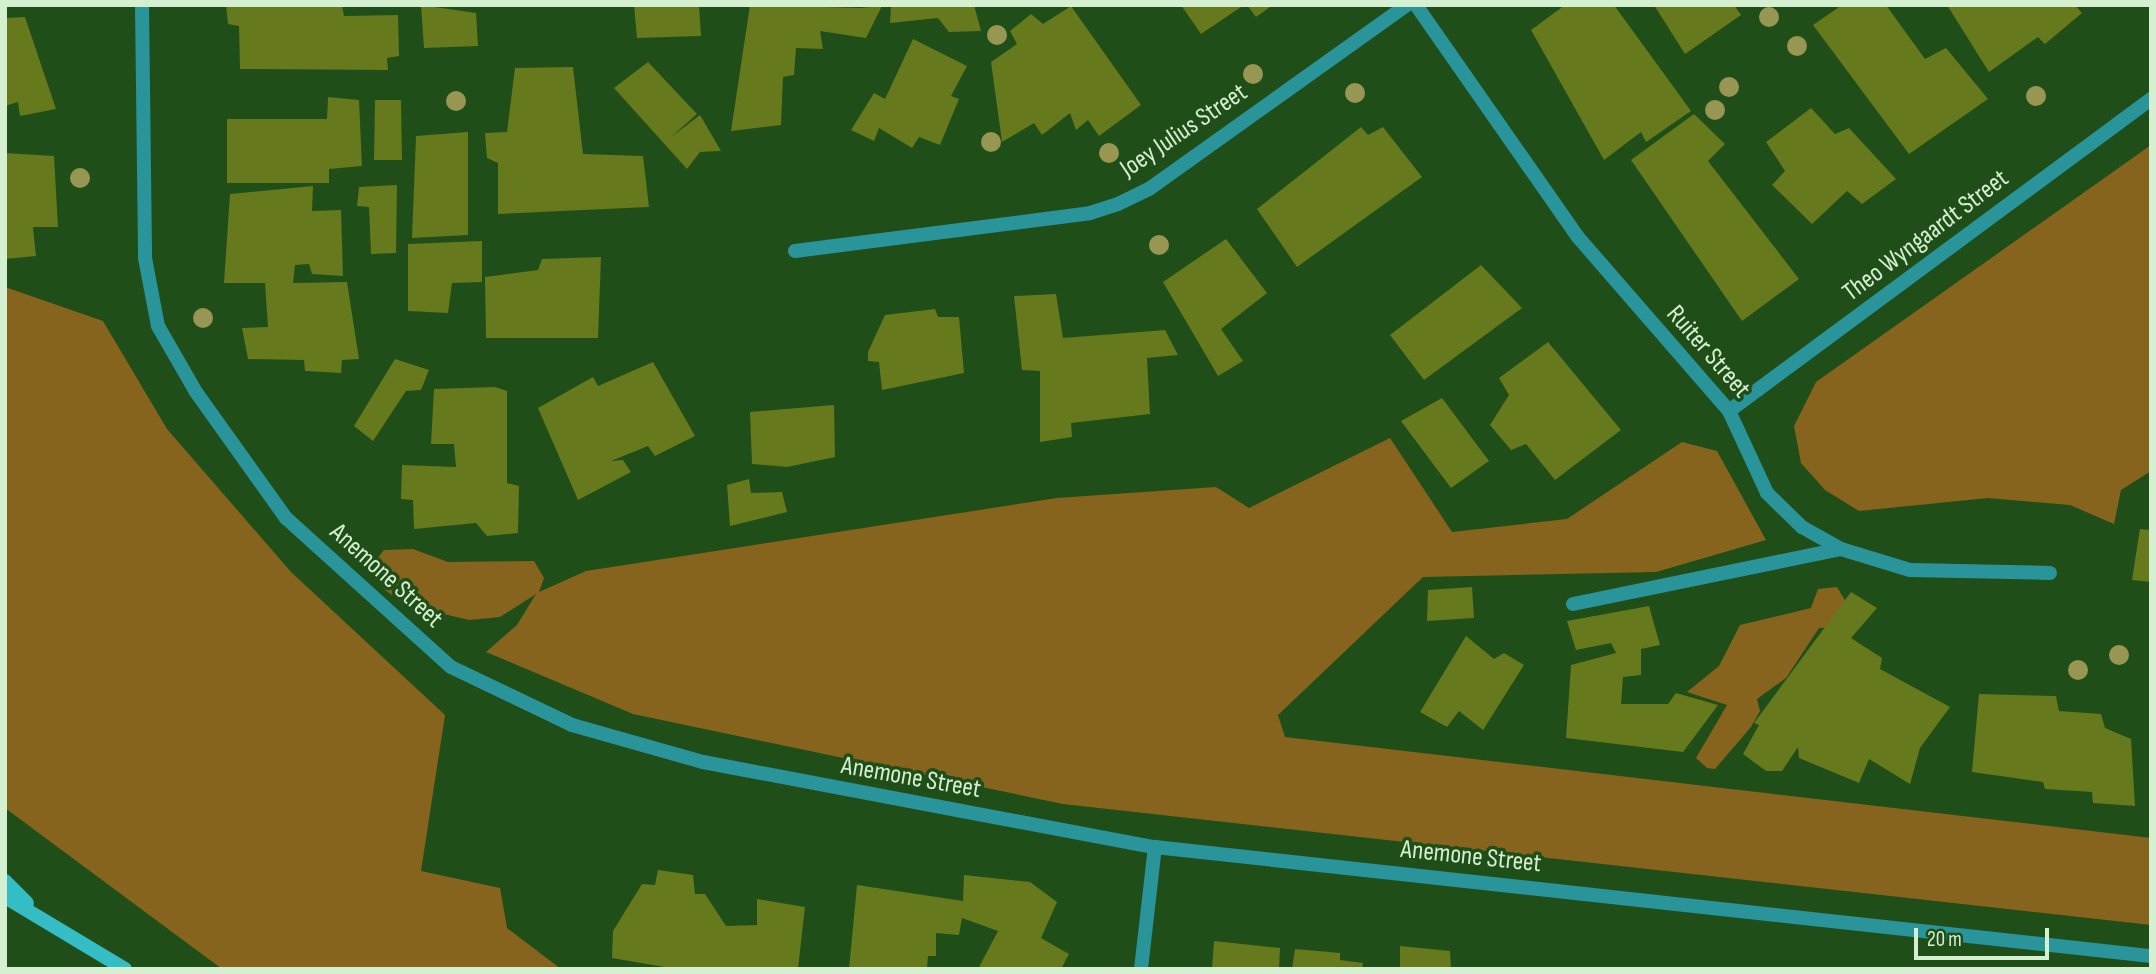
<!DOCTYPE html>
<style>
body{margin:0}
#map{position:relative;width:2156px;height:974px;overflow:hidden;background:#204e18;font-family:"Sofia Sans Condensed",sans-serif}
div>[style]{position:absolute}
.green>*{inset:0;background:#86641d}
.building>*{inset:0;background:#66791c}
.minor>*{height:14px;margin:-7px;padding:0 7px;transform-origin:7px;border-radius:7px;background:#29949a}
.secondary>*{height:14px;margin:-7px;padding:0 7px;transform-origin:7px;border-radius:7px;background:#34bdc5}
.trees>*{width:20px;height:20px;margin:-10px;border-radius:50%;background:#989653}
span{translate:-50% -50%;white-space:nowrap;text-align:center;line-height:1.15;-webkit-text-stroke:7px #204e18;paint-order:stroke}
.street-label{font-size:26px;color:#d5efd1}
.frame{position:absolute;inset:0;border:7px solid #d5efd1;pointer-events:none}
.scale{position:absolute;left:1914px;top:928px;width:135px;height:32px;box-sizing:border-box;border:4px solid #d5efd1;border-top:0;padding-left:9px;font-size:21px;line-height:24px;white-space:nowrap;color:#d5efd1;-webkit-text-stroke:5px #204e18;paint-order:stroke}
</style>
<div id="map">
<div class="green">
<div style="clip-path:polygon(2151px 145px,2151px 471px,2121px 490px,2114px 524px,2070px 505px,1988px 498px,1859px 511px,1825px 490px,1801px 463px,1794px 426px,1816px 382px)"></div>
<div style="clip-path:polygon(5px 287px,103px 321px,167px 429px,291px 572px,445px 715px,421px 871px,500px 888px,507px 928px,561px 969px,222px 969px,5px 808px)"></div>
<div style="clip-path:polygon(1390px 438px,1452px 532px,1567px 519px,1682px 442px,1717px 451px,1766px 540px,1656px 572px,1423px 577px,1278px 715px,1285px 737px,2151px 838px,2151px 925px,1063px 804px,633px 714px,486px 652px,517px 625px,536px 594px,500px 617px,469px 620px,406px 605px,385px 590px,372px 565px,384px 550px,413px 549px,448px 562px,534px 561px,544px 578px,539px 592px,586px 571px,1057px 498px,1216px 487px,1249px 508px)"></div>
<div style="clip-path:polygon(1837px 587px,1849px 607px,1834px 627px,1819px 628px,1786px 678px,1757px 699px,1760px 711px,1751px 727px,1715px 769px,1707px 768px,1696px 758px,1727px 705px,1687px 692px,1719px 666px,1740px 625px,1811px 608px,1818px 589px)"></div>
</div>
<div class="building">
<div style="clip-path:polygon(226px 5px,342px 5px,344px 16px,398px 15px,399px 56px,387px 58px,388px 70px,240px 69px,239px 26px,228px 24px)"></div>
<div style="clip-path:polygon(421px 5px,476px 13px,478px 46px,424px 48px)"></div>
<div style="clip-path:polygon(634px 5px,699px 5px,701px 36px,637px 38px)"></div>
<div style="clip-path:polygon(750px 5px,860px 8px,882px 6px,866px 38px,820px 31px,823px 49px,796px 48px,794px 75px,783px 77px,781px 125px,731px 131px)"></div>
<div style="clip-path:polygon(891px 5px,974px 5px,981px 31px,949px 32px,938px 18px,890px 23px)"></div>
<div style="clip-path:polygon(1181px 5px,1244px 5px,1201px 34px)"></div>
<div style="clip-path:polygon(1247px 5px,1273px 5px,1256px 17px)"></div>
<div style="clip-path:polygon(1565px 5px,1614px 5px,1691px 111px,1646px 142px,1641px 132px,1604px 160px,1531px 30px)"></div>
<div style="clip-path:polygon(1654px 5px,1734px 5px,1741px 15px,1685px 54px)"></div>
<div style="clip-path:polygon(1842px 5px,1886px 5px,1925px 59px,1946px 48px,1988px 99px,1909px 154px,1813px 25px)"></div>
<div style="clip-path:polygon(1947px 5px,2075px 5px,2082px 13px,2045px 44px,2038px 37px,1989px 72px)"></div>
<div style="clip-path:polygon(1071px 6px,1141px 105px,1099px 136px,1088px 120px,1076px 130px,1070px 113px,1042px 135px,1034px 123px,1002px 142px,991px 62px,1017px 44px,1010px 31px,1031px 14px,1043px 24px)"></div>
<div style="clip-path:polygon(25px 17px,56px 109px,20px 116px,18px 102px,5px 106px,5px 18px)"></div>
<div style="clip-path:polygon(913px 39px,967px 66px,951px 96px,959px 99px,940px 145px,919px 137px,912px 148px,879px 128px,874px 141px,851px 130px,874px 93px,885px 99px)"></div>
<div style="clip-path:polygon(648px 62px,697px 114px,671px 137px,700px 115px,721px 151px,700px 152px,687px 169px,614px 88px)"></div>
<div style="clip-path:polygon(573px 67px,583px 154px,643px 156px,649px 207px,498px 214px,498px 163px,487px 158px,485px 133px,507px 132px,515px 68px)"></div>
<div style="clip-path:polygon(328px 97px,359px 100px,362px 166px,329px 169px,329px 183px,227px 183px,227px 119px,327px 119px)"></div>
<div style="clip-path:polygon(375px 100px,401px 100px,402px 160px,374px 160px)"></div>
<div style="clip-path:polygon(1811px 108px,1835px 134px,1849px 128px,1896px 179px,1862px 204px,1847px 191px,1812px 224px,1772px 185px,1785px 171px,1766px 142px)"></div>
<div style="clip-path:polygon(1694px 114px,1725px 144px,1708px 161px,1799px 279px,1742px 321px,1631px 160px)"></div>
<div style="clip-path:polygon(1361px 127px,1368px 135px,1383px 127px,1422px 177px,1297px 267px,1257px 209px)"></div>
<div style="clip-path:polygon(468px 132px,468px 235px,412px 238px,416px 136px)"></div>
<div style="clip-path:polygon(5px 153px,54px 156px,58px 227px,33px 227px,36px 256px,5px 259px)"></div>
<div style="clip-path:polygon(397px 185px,396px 253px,371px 254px,369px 207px,357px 206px,359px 187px)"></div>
<div style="clip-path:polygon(313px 186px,312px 211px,341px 210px,343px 276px,312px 274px,309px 264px,295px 265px,293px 283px,347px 282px,359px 359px,342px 360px,341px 373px,305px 371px,304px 360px,248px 359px,242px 328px,268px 327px,265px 283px,224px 283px,230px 194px)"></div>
<div style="clip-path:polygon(1226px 239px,1267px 293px,1221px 329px,1243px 361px,1218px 376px,1163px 282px)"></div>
<div style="clip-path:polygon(482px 241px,482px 282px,452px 283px,448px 313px,408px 311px,408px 244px)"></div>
<div style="clip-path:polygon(601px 257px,598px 338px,486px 338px,485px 277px,538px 270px,542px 259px)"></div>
<div style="clip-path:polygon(1481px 265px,1522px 308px,1424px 380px,1390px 335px)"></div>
<div style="clip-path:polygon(1056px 294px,1063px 338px,1165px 330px,1178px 355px,1147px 358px,1150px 414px,1071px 423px,1072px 437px,1040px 442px,1040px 371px,1022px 370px,1014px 296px)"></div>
<div style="clip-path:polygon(935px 309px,938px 317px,959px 317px,964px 373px,882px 390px,879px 362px,868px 361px,868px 352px,885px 315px)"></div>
<div style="clip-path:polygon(1548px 342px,1621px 430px,1555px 480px,1526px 444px,1511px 450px,1490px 425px,1509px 395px,1499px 378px)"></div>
<div style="clip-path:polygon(395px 359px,429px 370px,421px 390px,406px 391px,373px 441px,354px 426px)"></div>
<div style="clip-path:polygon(653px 362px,695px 436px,655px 456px,648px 446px,611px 461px,623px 460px,631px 472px,578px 500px,538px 408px,593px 377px,598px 386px)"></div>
<div style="clip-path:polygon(495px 387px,507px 391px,507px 483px,519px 486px,518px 533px,487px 536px,476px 523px,414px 529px,413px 500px,401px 499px,402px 465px,456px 467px,454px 444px,431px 444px,434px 389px)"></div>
<div style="clip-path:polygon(1442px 398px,1489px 461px,1451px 488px,1401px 421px)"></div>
<div style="clip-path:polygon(834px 405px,835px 457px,787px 467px,752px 464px,750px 412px)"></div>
<div style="clip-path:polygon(749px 479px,751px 493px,782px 492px,787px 512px,730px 526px,727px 485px)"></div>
<div style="clip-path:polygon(2140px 529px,2151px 530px,2151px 582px,2132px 580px)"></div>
<div style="clip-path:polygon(1472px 587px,1474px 618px,1427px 621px,1428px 590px)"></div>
<div style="clip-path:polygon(1851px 592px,1877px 608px,1851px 638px,1882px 658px,1880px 669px,1950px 707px,1920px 748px,1910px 784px,1869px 759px,1859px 783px,1799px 758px,1798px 747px,1782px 771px,1766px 771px,1743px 754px,1759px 725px,1754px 723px)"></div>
<div style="clip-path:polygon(1649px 606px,1660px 645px,1641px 649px,1641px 675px,1623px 677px,1621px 704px,1668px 704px,1676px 693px,1718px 705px,1683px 752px,1566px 738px,1571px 665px,1616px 653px,1611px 643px,1576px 650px,1567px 621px)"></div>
<div style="clip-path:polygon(1466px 636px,1494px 659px,1504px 653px,1524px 665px,1483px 730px,1459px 711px,1447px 727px,1420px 712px)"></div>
<div style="clip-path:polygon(1979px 694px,2056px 696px,2059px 711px,2101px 714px,2105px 728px,2131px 739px,2135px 806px,2093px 803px,2092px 792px,2045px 789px,2043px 782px,1972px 772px)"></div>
<div style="clip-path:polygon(658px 870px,693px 875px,695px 894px,705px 894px,726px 926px,757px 925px,757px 899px,805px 907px,798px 969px,676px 969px,612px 958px,613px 931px,642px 884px,655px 885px)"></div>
<div style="clip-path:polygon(964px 875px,1030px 882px,1057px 902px,1041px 938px,1069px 954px,1061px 969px,978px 969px,998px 931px,962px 918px,959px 935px,936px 933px,936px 956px,928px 956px,927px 969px,849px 969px,857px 885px,963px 901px)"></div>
<div style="clip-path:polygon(1214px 941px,1280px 948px,1279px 969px,1212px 969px)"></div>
<div style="clip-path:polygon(1400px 946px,1450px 951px,1451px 969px,1400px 969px)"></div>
<div style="clip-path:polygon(1295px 949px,1340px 953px,1340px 960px,1363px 963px,1362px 969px,1292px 969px)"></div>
</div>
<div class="minor">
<div style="left:142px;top:5px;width:253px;rotate:89.3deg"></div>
<div style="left:145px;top:258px;width:69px;rotate:79.2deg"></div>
<div style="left:158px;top:326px;width:76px;rotate:60.1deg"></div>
<div style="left:196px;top:392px;width:155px;rotate:54.5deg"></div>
<div style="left:286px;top:518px;width:222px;rotate:42.1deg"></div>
<div style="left:451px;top:667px;width:134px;rotate:25.6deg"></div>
<div style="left:572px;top:725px;width:136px;rotate:15.8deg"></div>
<div style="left:703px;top:762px;width:460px;rotate:10.7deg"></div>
<div style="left:1155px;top:847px;width:1002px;rotate:6.25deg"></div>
<div style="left:1416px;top:5px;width:282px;rotate:55.1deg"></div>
<div style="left:1577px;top:236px;width:232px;rotate:49deg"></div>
<div style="left:1729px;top:411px;width:90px;rotate:65.1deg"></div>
<div style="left:1767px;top:493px;width:49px;rotate:44.2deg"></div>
<div style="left:1802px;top:527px;width:45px;rotate:29.4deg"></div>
<div style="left:1841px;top:549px;width:72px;rotate:16.9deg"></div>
<div style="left:1910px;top:570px;width:140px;rotate:1.2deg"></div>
<div style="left:795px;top:251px;width:297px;rotate:-7.3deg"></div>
<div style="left:1090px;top:213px;width:29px;rotate:-18deg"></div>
<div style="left:1118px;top:204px;width:34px;rotate:-26deg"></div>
<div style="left:1149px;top:189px;width:317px;rotate:-35.5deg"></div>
<div style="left:1729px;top:411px;width:525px;rotate:-36.48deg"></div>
<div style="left:1573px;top:604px;width:274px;rotate:-11.6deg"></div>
<div style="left:1141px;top:969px;width:123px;rotate:-83.5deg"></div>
</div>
<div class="secondary">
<div style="left:5px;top:881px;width:31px;rotate:45deg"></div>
<div style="left:5px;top:897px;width:140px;rotate:31deg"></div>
</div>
<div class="trees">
<div style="left:1769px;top:17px"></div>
<div style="left:997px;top:35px"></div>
<div style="left:1797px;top:46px"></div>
<div style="left:1253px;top:74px"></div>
<div style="left:1729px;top:87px"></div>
<div style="left:1355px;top:93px"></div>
<div style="left:2036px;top:96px"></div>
<div style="left:456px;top:101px"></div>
<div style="left:1715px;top:110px"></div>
<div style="left:991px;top:142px"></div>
<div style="left:1109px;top:153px"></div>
<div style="left:80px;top:178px"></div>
<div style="left:1159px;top:245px"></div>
<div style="left:203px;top:318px"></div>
<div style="left:2119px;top:655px"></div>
<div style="left:2078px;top:670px"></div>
</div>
<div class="street-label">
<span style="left:1184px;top:131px;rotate:-34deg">Joey Julius Street</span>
<span style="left:1926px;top:236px;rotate:-37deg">Theo Wyngaardt Street</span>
<span style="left:1708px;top:352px;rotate:49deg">Ruiter Street</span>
<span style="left:386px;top:576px;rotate:42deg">Anemone Street</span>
<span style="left:911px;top:778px;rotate:10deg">Anemone Street</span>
<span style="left:1471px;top:857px;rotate:6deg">Anemone Street</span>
</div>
<div class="frame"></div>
<div class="scale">20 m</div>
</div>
